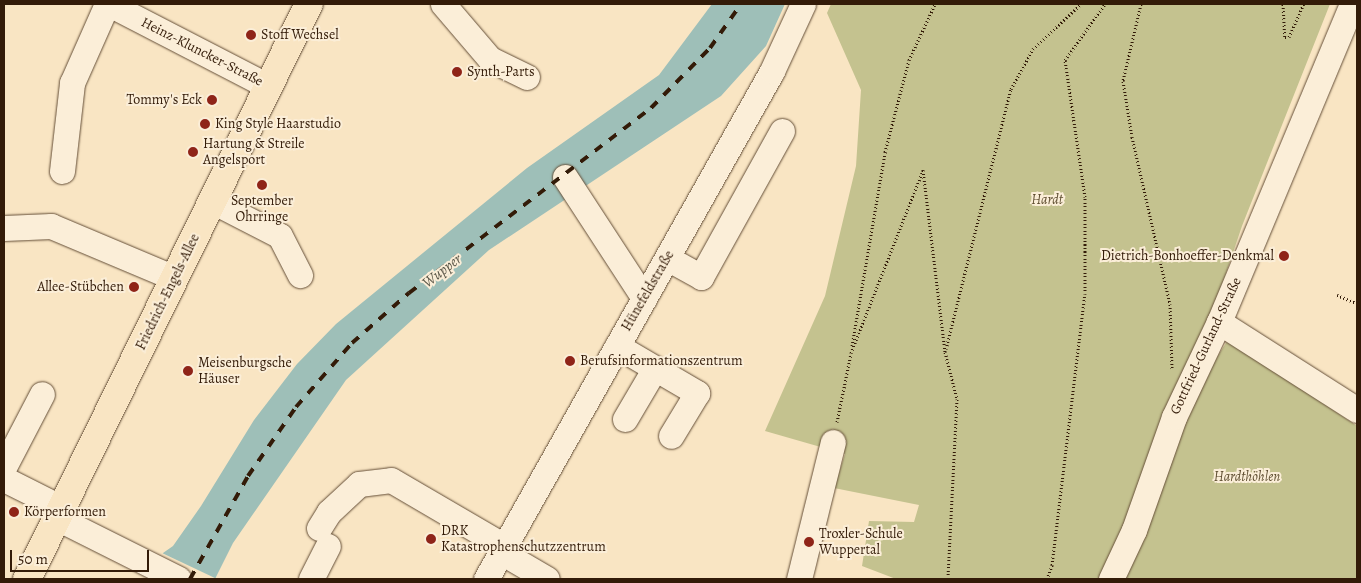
<!DOCTYPE html>
<meta charset="utf-8">
<style>
body{margin:0}
#map{position:relative;width:1361px;height:583px;overflow:hidden;background:#f9e5c3;font-family:Alegreya,serif}
div>[style]{position:absolute}
.green>*{inset:0;background:#c4c28f}
.water>*{inset:0;background:#9ebfb8}
.pier>*{inset:0;background:#f9e5c3}
.path>*{height:3px;margin-top:-1.5px;transform-origin:0;background:repeating-linear-gradient(90deg,#331b08 0 1px,transparent 0 3.5px)}
.roads{filter:drop-shadow(0 0 1px #644e37) drop-shadow(0 0 1px #644e37)}
.minor>*{height:25px;margin:-12.5px;padding:0 12.5px;transform-origin:12.5px;border-radius:12.5px;background:#fbeed8}
.major>*{height:28px;margin:-14px;padding:0 14px;transform-origin:14px;border-radius:14px;background:#f9e5c3}
.rail>*{height:4px;margin-top:-2px;transform-origin:0;background:repeating-linear-gradient(90deg,#331b08 0 9px,transparent 0 18px)}
.dots>*{width:14px;height:14px;translate:-50% -50%;box-sizing:border-box;border:2px solid #fbeed8;border-radius:50%}
span{translate:-50% -50%;white-space:nowrap;text-align:center;line-height:1.15;-webkit-text-stroke:4px #fbeed8;paint-order:stroke}
.poi-label{font-size:14px;color:#331b08}
.left{translate:0 -50%;text-align:left}
.right{translate:-100% -50%;text-align:right}
.street-label{font-size:14px;color:#331b08}
.park-label{font-size:14px;color:#5e4d30;font-style:italic}
.water-label{font-size:15px;color:#585446;font-style:italic}
.frame{position:absolute;inset:0;border:5px solid #331b08;pointer-events:none}
.scale{position:absolute;left:10px;top:550px;width:139px;height:22px;box-sizing:border-box;border:2px solid #331b08;border-top:0;padding-left:6px;font-size:15px;line-height:18px;white-space:nowrap;color:#331b08;-webkit-text-stroke:4px #fbeed8;paint-order:stroke}
</style>
<div id="map">
<div class="green">
<div style="clip-path:polygon(831px 4px,1330px 4px,1242px 226px,1207px 330px,1215px 360px,1228px 340px,1357px 426px,1357px 579px,896px 579px,862px 566px,869px 521px,914px 522px,919px 505px,834px 488px,845px 454px,765px 431px,825px 296px,856px 166px,861px 90px,827px 13px)"></div>
</div>
<div class="water">
<div style="clip-path:polygon(712px 4px,785px 4px,766px 46px,721px 96px,489px 250px,346px 380px,233px 543px,215px 579px,149px 579px,163px 553px,173px 546px,201px 506px,254px 420px,297px 364px,336px 324px,527px 168px,659px 75px)"></div>
</div>
<div class="pier">
<div style="clip-path:polygon(162px 553px,217px 579px,149px 579px)"></div>
</div>
<div class="path">
<div style="left:1141px;top:4px;width:79px;rotate:103.2deg"></div>
<div style="left:1123px;top:81px;width:57px;rotate:80.9deg"></div>
<div style="left:1132px;top:137px;width:171px;rotate:77.2deg"></div>
<div style="left:1170px;top:304px;width:65px;rotate:88.2deg"></div>
<div style="left:1283px;top:4px;width:33px;rotate:87deg"></div>
<div style="left:1285px;top:37px;width:4px"></div>
<div style="left:1289px;top:37px;width:36px;rotate:-66deg"></div>
<div style="left:1337px;top:295px;width:21px;rotate:23deg"></div>
<div style="left:852px;top:346px;width:197px;rotate:-80.3deg"></div>
<div style="left:885px;top:152px;width:95px;rotate:-75.4deg"></div>
<div style="left:909px;top:60px;width:62px;rotate:-65.1deg"></div>
<div style="left:946px;top:349px;width:268px;rotate:-76deg"></div>
<div style="left:1011px;top:89px;width:46px;rotate:-61.2deg"></div>
<div style="left:1033px;top:49px;width:66px;rotate:-43.2deg"></div>
<div style="left:851px;top:353px;width:197px;rotate:-68.5deg"></div>
<div style="left:923px;top:170px;width:183px;rotate:83.1deg"></div>
<div style="left:945px;top:352px;width:49px;rotate:75.7deg"></div>
<div style="left:957px;top:399px;width:180px;rotate:92.9deg"></div>
<div style="left:837px;top:422px;width:70px;rotate:-78.5deg"></div>
<div style="left:1047px;top:579px;width:15px;rotate:-70deg"></div>
<div style="left:1052px;top:565px;width:273px;rotate:-83.1deg"></div>
<div style="left:1085px;top:294px;width:97px;rotate:-90deg"></div>
<div style="left:1085px;top:197px;width:138px;rotate:-98.3deg"></div>
<div style="left:1065px;top:60px;width:69px;rotate:-54.5deg"></div>
</div>
<div class="roads">
<div class="minor">
<div style="left:109px;top:4px;width:179px;rotate:27.3deg"></div>
<div style="left:443px;top:4px;width:72px;rotate:49.5deg"></div>
<div style="left:490px;top:59px;width:41px;rotate:25.9deg"></div>
<div style="left:62px;top:171px;width:89px;rotate:-83.5deg"></div>
<div style="left:72px;top:83px;width:86px;rotate:-66.1deg"></div>
<div style="left:565px;top:177px;width:145px;rotate:56.9deg"></div>
<div style="left:212px;top:201px;width:76px;rotate:27.2deg"></div>
<div style="left:280px;top:236px;width:44px;rotate:62.9deg"></div>
<div style="left:4px;top:228px;width:47px;rotate:-2.4deg"></div>
<div style="left:51px;top:226px;width:134px;rotate:22.8deg"></div>
<div style="left:667px;top:258px;width:39px;rotate:29deg"></div>
<div style="left:701px;top:277px;width:167px;rotate:-61deg"></div>
<div style="left:1219px;top:322px;width:164px;rotate:32.5deg"></div>
<div style="left:617px;top:346px;width:93px;rotate:30.4deg"></div>
<div style="left:697px;top:393px;width:50px;rotate:121.2deg"></div>
<div style="left:625px;top:419px;width:59px;rotate:-59.5deg"></div>
<div style="left:4px;top:467px;width:82px;rotate:-62.5deg"></div>
<div style="left:4px;top:479px;width:65px;rotate:26.6deg"></div>
<div style="left:57px;top:518px;width:136px;rotate:26.6deg"></div>
<div style="left:319px;top:528px;width:19px;rotate:-58deg"></div>
<div style="left:329px;top:512px;width:41px;rotate:-43deg"></div>
<div style="left:359px;top:484px;width:32px;rotate:-7deg"></div>
<div style="left:391px;top:480px;width:131px;rotate:30.3deg"></div>
<div style="left:501px;top:552px;width:53px;rotate:30.4deg"></div>
<div style="left:311px;top:579px;width:37px;rotate:-63deg"></div>
<div style="left:486px;top:579px;width:583px;rotate:-60.62deg"></div>
<div style="left:772px;top:71px;width:74px;rotate:-65.2deg"></div>
<div style="left:799px;top:579px;width:141px;rotate:-76.1deg"></div>
<div style="left:1111px;top:579px;width:54px;rotate:-64.9deg"></div>
<div style="left:1134px;top:530px;width:120px;rotate:-70.5deg"></div>
<div style="left:1174px;top:417px;width:105px;rotate:-64.7deg"></div>
<div style="left:1219px;top:322px;width:345px;rotate:-67.3deg"></div>
</div>
<div class="major">
<div style="left:27px;top:579px;width:640px;rotate:-63.88deg"></div>
</div>
</div>
<div class="rail">
<div style="left:190px;top:579px;width:118px;rotate:-60.6deg"></div>
<div style="left:248px;top:476px;width:84px;rotate:-55.2deg"></div>
<div style="left:296px;top:407px;width:85px;rotate:-48.8deg"></div>
<div style="left:352px;top:343px;width:76px;rotate:-41.3deg"></div>
<div style="left:409px;top:293px;width:305px;rotate:-37.4deg"></div>
<div style="left:651px;top:108px;width:84px;rotate:-45.5deg"></div>
<div style="left:710px;top:48px;width:54px;rotate:-54.8deg"></div>
</div>
<div class="dots">
<div style="left:251px;top:35px;background:#8f2418"></div>
<div style="left:457px;top:72px;background:#8f2418"></div>
<div style="left:212px;top:100px;background:#8f2418"></div>
<div style="left:205px;top:124px;background:#8f2418"></div>
<div style="left:193px;top:152px;background:#8f2418"></div>
<div style="left:262px;top:185px;background:#8f2418"></div>
<div style="left:1284px;top:256px;background:#8f2418"></div>
<div style="left:134px;top:287px;background:#8f2418"></div>
<div style="left:570px;top:361px;background:#8f2418"></div>
<div style="left:188px;top:371px;background:#8f2418"></div>
<div style="left:14px;top:512px;background:#8f2418"></div>
<div style="left:431px;top:539px;background:#8f2418"></div>
<div style="left:809px;top:542px;background:#8f2418"></div>
</div>
<div class="poi-label">
<span class="left" style="left:261px;top:35px">Stoff Wechsel</span>
<span class="left" style="left:467px;top:72px">Synth-Parts</span>
<span class="right" style="left:202px;top:100px">Tommy's Eck</span>
<span class="left" style="left:215px;top:124px">King Style Haarstudio</span>
<span class="left" style="left:203px;top:152px">Hartung &amp; Streile<br>Angelsport</span>
<span style="left:262px;top:209px">September<br>Ohrringe</span>
<span class="right" style="left:1274px;top:256px">Dietrich-Bonhoeffer-Denkmal</span>
<span class="right" style="left:124px;top:287px">Allee-Stübchen</span>
<span class="left" style="left:580px;top:361px">Berufsinformationszentrum</span>
<span class="left" style="left:198px;top:371px">Meisenburgsche<br>Häuser</span>
<span class="left" style="left:24px;top:512px">Körperformen</span>
<span class="left" style="left:441px;top:539px">DRK<br>Katastrophenschutzzentrum</span>
<span class="left" style="left:819px;top:542px">Troxler-Schule<br>Wuppertal</span>
</div>
<div class="street-label">
<span style="left:202px;top:52px;rotate:27deg">Heinz-Kluncker-Straße</span>
<span style="left:648px;top:291px;rotate:-60deg">Hünefeldstraße</span>
<span style="left:168px;top:292px;rotate:-64deg">Friedrich-Engels-Allee</span>
<span style="left:1206px;top:346px;rotate:-65deg">Gottfried-Gurland-Straße</span>
</div>
<div class="park-label">
<span style="left:1047px;top:200px">Hardt</span>
<span style="left:1247px;top:477px">Hardthöhlen</span>
</div>
<div class="water-label">
<span style="left:442px;top:271px;rotate:-38deg">Wupper</span>
</div>
<div class="frame"></div>
<div class="scale">50 m</div>
</div>
